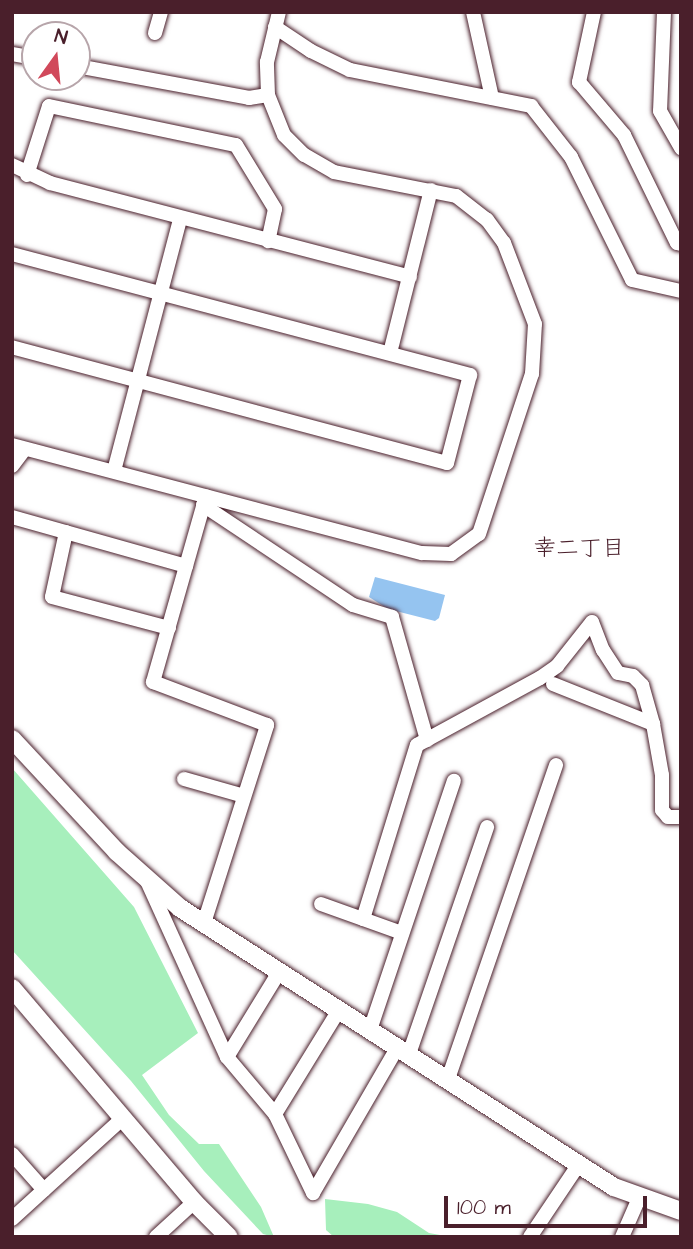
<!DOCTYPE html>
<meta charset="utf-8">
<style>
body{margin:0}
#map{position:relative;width:693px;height:1249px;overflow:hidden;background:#fff;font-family:"Architects Daughter","Klee One",sans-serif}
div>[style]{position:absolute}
.green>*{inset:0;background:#a7efbc}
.water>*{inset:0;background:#95c4f0}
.roads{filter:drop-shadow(0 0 2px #4a1f2b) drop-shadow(0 0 2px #4a1f2b)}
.minor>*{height:14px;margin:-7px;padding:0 7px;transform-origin:7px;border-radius:7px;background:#fff}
.tertiary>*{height:18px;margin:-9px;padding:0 9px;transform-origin:9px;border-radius:9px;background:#fff}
span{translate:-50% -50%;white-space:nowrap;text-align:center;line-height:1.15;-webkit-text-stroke:6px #fff;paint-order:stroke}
.neighbourhood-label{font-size:23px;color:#4a1f2b}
.frame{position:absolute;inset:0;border:14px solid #4a1f2b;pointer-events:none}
.north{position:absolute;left:21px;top:21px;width:70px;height:70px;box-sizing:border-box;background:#fff;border:2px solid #b7a5aa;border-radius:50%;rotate:15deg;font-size:19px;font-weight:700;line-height:28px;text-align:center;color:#4a1f2b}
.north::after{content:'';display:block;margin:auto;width:24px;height:32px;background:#d1495b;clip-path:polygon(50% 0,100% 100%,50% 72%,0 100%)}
.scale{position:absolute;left:444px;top:1196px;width:203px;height:32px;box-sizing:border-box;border:4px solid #4a1f2b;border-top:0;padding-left:9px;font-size:21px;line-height:24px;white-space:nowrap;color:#4a1f2b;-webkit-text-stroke:5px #fff;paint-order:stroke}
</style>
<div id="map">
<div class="green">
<div style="clip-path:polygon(12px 768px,134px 907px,198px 1033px,142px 1075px,169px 1115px,199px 1144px,219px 1144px,261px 1207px,274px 1237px,263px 1234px,204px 1171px,131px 1081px,12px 950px)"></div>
<div style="clip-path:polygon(325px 1199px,368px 1204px,397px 1212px,429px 1233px,451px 1237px,334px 1237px,326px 1230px)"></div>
</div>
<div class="water">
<div style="clip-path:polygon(375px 577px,445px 595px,439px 618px,435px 621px,388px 609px,369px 597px)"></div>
</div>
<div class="roads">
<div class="minor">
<div style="left:473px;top:12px;width:88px;rotate:77.5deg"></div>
<div style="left:594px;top:12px;width:72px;rotate:102.1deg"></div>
<div style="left:579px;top:82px;width:70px;rotate:49.7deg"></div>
<div style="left:624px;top:135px;width:120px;rotate:63.9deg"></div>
<div style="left:677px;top:243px;width:4px;rotate:14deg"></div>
<div style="left:664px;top:12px;width:99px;rotate:92.3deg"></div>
<div style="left:660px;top:111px;width:43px;rotate:60.4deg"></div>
<div style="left:275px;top:27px;width:43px;rotate:33.7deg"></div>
<div style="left:311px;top:51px;width:43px;rotate:26deg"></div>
<div style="left:350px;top:70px;width:185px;rotate:11.2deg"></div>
<div style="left:531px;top:106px;width:65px;rotate:51.9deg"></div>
<div style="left:571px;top:157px;width:137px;rotate:63.6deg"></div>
<div style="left:632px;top:280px;width:50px;rotate:12.7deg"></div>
<div style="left:155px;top:33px;width:22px;rotate:-74deg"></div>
<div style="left:12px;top:54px;width:23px;rotate:10deg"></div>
<div style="left:77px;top:66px;width:175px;rotate:10.5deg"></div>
<div style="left:249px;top:98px;width:19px;rotate:-9deg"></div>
<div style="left:12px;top:165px;width:42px;rotate:25.3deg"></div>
<div style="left:50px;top:183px;width:372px;rotate:14.6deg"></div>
<div style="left:27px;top:175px;width:72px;rotate:-72.3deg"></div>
<div style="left:49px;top:106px;width:191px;rotate:11.8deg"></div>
<div style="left:236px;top:145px;width:75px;rotate:58.6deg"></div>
<div style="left:275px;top:209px;width:33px;rotate:102deg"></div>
<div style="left:12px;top:254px;width:474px;rotate:14.8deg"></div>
<div style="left:470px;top:375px;width:91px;rotate:104.6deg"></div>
<div style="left:447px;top:463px;width:450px;rotate:-165.1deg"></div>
<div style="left:390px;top:353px;width:168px;rotate:-75.9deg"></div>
<div style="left:12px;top:445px;width:424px;rotate:14.8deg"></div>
<div style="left:422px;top:553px;width:29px;rotate:2deg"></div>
<div style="left:451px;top:554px;width:34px;rotate:-36deg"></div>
<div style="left:479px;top:534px;width:169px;rotate:-71.7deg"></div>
<div style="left:532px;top:374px;width:50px;rotate:-86.6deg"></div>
<div style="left:535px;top:324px;width:87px;rotate:-110.9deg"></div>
<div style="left:504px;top:243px;width:29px;rotate:-126deg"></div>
<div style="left:487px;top:220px;width:39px;rotate:-142deg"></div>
<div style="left:456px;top:196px;width:124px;rotate:-168.9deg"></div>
<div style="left:334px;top:172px;width:34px;rotate:-150deg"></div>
<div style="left:304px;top:155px;width:28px;rotate:-135deg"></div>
<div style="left:284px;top:135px;width:43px;rotate:-111.8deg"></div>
<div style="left:268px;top:95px;width:33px;rotate:-92deg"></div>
<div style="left:267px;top:62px;width:51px;rotate:-76.5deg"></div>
<div style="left:12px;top:466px;width:21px;rotate:-53deg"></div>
<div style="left:114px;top:471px;width:260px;rotate:-75.3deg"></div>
<div style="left:203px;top:505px;width:180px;rotate:33.7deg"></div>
<div style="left:353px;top:605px;width:41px;rotate:17.1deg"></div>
<div style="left:392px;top:617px;width:128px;rotate:74.1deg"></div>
<div style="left:12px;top:517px;width:181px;rotate:15.7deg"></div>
<div style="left:66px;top:532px;width:66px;rotate:102.2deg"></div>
<div style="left:52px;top:597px;width:121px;rotate:14.8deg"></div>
<div style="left:592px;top:622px;width:30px;rotate:69deg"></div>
<div style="left:603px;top:650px;width:27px;rotate:57deg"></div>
<div style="left:618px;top:673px;width:15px;rotate:11deg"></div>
<div style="left:633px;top:676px;width:13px;rotate:45deg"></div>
<div style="left:642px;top:685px;width:41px;rotate:74.2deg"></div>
<div style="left:653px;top:724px;width:52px;rotate:80deg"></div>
<div style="left:662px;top:775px;width:35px;rotate:90deg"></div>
<div style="left:662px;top:810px;width:9px;rotate:49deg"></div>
<div style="left:668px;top:817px;width:13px"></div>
<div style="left:553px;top:684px;width:108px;rotate:21.8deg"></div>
<div style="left:184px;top:779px;width:62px;rotate:15.8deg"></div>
<div style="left:147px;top:881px;width:193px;rotate:65.6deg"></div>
<div style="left:227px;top:1057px;width:75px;rotate:49.9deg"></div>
<div style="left:275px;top:1114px;width:88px;rotate:64.3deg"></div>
<div style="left:321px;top:904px;width:86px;rotate:19.7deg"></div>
<div style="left:363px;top:919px;width:182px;rotate:-72.8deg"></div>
<div style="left:417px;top:745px;width:140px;rotate:-28.6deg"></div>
<div style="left:540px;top:678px;width:21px;rotate:-35deg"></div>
<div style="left:557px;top:666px;width:56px;rotate:-51.5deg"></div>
<div style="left:204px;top:923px;width:208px;rotate:-72.3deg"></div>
<div style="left:267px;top:725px;width:122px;rotate:-159.3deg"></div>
<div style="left:153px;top:682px;width:193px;rotate:-74.1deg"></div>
<div style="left:370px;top:1030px;width:263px;rotate:-71.4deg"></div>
<div style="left:409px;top:1054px;width:240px;rotate:-71deg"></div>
<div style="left:227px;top:1057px;width:100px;rotate:-58.5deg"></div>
<div style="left:448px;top:1079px;width:332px;rotate:-71deg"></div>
<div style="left:275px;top:1114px;width:122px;rotate:-58.4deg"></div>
<div style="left:12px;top:1154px;width:48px;rotate:48.4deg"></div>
<div style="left:313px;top:1193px;width:168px;rotate:-59.9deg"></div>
<div style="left:12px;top:1219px;width:150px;rotate:-42.3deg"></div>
<div style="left:156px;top:1237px;width:52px;rotate:-42.6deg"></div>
<div style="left:530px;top:1237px;width:88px;rotate:-56.1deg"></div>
<div style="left:622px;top:1237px;width:43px;rotate:-66.4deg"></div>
</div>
<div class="tertiary">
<div style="left:12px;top:739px;width:154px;rotate:47.1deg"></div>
<div style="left:117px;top:852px;width:84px;rotate:41.6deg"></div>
<div style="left:180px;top:908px;width:516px;rotate:32.74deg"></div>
<div style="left:614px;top:1187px;width:71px;rotate:19.7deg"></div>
<div style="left:12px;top:988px;width:281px;rotate:49.6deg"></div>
<div style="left:194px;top:1202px;width:49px;rotate:45deg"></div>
</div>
</div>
<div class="neighbourhood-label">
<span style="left:579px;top:548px">幸二丁目</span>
</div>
<div class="frame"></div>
<div class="north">N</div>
<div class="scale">100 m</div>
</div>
